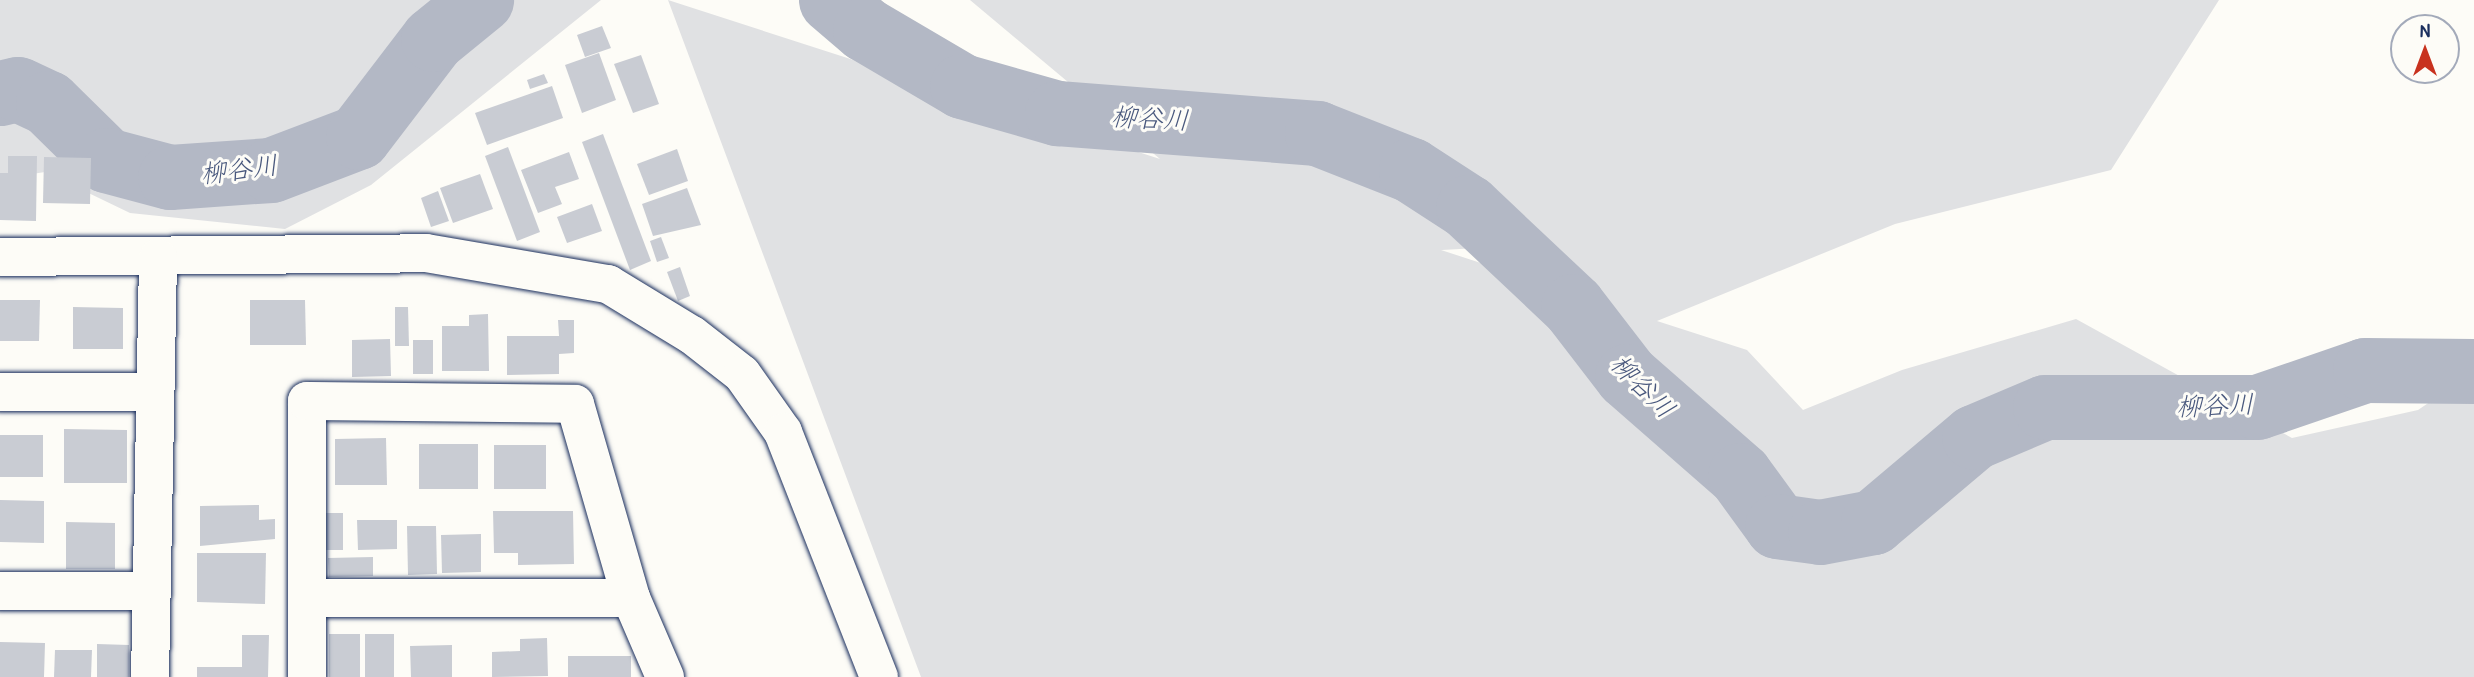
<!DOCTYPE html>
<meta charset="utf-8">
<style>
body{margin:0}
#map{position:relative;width:2474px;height:677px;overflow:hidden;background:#fdfcf7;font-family:"Patrick Hand","Klee One",sans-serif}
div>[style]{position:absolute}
.green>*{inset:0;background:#e0e1e3}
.river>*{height:65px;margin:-32.5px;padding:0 32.5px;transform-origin:32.5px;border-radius:32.5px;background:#b3b8c5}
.building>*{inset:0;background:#c9ccd3}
.roads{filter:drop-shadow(0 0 2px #1b2f5e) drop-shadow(0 0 2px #1b2f5e)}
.minor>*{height:38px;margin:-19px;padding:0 19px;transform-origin:19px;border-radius:19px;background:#fdfcf7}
span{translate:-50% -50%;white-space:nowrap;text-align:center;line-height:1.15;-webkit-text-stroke:6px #fdfcf7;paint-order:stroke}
.water-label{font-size:26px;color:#49587d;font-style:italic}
.north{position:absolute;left:2390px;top:14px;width:70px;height:70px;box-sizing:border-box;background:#fdfcf7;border:2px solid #a3aaba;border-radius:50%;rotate:0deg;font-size:19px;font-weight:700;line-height:28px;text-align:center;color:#1b2f5e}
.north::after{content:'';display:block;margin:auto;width:24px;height:32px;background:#c8321e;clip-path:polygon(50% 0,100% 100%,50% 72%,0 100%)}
</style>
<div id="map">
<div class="green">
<div style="clip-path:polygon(0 0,601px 0,371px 185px,285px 229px,130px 213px,45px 172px,0 179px)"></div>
<div style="clip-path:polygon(evenodd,668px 0,1160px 159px,970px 0,2219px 0,2111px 170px,1895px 224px,1657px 321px,1747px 350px,1803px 410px,1902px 370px,2076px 319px,2292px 438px,2418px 410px,2474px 372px,2474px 677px,921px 677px,668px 0,1496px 247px,1527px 278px,1441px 250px,1442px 250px,1496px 247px)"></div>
</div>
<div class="river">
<div style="left:831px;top:0;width:45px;rotate:40.5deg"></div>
<div style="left:865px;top:29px;width:113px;rotate:30.4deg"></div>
<div style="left:962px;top:86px;width:99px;rotate:15.9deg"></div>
<div style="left:1057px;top:113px;width:261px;rotate:4.4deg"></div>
<div style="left:1317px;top:133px;width:101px;rotate:21.5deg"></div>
<div style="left:1411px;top:170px;width:68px;rotate:33deg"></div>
<div style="left:1468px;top:207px;width:144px;rotate:43.3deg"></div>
<div style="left:1573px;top:306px;width:88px;rotate:52.4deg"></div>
<div style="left:1627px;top:376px;width:150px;rotate:41.2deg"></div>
<div style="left:1740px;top:475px;width:63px;rotate:54deg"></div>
<div style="left:1777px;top:526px;width:43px;rotate:7.9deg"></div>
<div style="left:1820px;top:532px;width:54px;rotate:-10.7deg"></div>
<div style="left:1873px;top:522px;width:132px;rotate:-40.1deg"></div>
<div style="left:1974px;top:437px;width:77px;rotate:-22.9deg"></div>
<div style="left:2045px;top:407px;width:212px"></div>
<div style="left:2257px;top:407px;width:114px;rotate:-18.9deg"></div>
<div style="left:2365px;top:370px;width:109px;rotate:0.5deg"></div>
<div style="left:0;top:93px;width:18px;rotate:-13deg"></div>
<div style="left:18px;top:89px;width:33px;rotate:25deg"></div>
<div style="left:48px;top:103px;width:81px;rotate:44.5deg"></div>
<div style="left:106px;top:160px;width:66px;rotate:14.9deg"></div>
<div style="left:170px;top:177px;width:101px;rotate:-4deg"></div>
<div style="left:271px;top:170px;width:93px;rotate:-20.8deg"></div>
<div style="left:358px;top:137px;width:123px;rotate:-52.6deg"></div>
<div style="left:433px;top:39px;width:62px;rotate:-39.1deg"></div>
</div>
<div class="building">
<div style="clip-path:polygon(602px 26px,611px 48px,585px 57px,577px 35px)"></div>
<div style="clip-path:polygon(599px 53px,616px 100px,582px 113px,565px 65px)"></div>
<div style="clip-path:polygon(641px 55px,659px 104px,633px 113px,614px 64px)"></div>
<div style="clip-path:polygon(544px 74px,548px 83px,530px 89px,527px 80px)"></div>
<div style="clip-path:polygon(552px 86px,563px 118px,487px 145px,475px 113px)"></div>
<div style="clip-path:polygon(603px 134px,651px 261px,630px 270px,582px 142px)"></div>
<div style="clip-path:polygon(508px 147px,540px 232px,517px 241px,485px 156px)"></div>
<div style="clip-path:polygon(677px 149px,688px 181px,649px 195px,637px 164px)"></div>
<div style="clip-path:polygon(569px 152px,579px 179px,555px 187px,562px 204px,538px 213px,521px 170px)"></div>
<div style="clip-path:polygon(8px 156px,37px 156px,36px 221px,0 220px,0 173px,8px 173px)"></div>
<div style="clip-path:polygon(44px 157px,91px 158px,90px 204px,43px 203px)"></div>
<div style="clip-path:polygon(480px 174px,493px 209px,453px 223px,440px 188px)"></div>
<div style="clip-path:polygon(687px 188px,701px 225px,653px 236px,642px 204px)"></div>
<div style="clip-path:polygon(438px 191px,449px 221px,431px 227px,421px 198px)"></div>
<div style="clip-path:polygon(592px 204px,602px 231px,567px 243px,557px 217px)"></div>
<div style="clip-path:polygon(661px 237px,669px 258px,657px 262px,650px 241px)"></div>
<div style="clip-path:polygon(680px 267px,690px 296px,678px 301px,667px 272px)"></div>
<div style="clip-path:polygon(0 300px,40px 300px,39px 341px,0 341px)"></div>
<div style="clip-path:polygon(250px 300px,305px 300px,306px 345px,250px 345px)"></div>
<div style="clip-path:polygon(73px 307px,123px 308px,123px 349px,73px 349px)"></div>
<div style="clip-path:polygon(395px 307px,408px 307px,409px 346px,395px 346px)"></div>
<div style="clip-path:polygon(488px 314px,489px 371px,442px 371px,442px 326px,469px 326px,469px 315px)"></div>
<div style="clip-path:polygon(558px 320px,574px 320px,574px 353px,559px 354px,559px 374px,507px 375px,507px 336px,559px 336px)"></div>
<div style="clip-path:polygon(390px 339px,391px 376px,352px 377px,352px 340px)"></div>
<div style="clip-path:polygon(413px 340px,433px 340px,433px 374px,413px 374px)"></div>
<div style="clip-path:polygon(64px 429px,127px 430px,127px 483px,64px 483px)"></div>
<div style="clip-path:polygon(0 435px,43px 435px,43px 477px,0 477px)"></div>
<div style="clip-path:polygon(386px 438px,387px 485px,335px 485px,335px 439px)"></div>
<div style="clip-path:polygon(419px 444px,478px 444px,478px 489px,419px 489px)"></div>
<div style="clip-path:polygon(494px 445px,546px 445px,546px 489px,494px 489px)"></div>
<div style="clip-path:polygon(0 500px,44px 501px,44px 543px,0 542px)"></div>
<div style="clip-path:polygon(259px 505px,259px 520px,275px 519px,275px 539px,200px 546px,200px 506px)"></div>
<div style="clip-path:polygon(493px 511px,573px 511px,574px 564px,518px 565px,518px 553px,494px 553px)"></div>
<div style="clip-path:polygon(321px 513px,343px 513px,343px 550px,321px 550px)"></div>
<div style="clip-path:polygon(357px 520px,397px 520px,397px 549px,358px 550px)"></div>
<div style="clip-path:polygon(66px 522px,115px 523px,115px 569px,66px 569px)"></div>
<div style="clip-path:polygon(407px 526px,436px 526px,437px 574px,408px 575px)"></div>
<div style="clip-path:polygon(481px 534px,481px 572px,442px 573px,441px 535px)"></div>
<div style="clip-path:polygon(197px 553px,266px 553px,265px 604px,197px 602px)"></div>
<div style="clip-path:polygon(373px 557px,373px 576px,329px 577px,328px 558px)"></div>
<div style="clip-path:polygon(329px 634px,360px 634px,360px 677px,329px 677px)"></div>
<div style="clip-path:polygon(365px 634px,394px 634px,394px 677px,365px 677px)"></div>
<div style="clip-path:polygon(242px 635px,269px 635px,268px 677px,197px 677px,197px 667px,242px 667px)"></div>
<div style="clip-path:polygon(547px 638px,548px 676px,492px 677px,492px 652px,520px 651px,520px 639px)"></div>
<div style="clip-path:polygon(0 642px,45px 643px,44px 677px,0 677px)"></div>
<div style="clip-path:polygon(97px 644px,129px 645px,129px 677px,97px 677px)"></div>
<div style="clip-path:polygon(452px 645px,452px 677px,411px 677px,410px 646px)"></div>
<div style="clip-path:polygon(55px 650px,92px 650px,91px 677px,54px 677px)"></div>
<div style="clip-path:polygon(568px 656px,631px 656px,631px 677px,568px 677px)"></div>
</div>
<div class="roads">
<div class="minor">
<div style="left:0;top:257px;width:426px;rotate:-0.5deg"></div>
<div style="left:426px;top:253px;width:185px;rotate:9.7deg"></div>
<div style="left:608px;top:284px;width:98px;rotate:31.3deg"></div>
<div style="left:692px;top:335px;width:63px;rotate:38deg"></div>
<div style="left:742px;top:374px;width:71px;rotate:54.7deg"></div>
<div style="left:783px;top:432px;width:263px;rotate:68.6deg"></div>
<div style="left:0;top:392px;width:153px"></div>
<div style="left:0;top:591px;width:152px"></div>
<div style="left:308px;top:598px;width:323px"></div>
<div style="left:150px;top:677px;width:419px;rotate:-88.9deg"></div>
<div style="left:307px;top:677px;width:276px;rotate:-90deg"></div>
<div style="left:307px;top:401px;width:268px;rotate:0.6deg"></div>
<div style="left:575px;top:404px;width:202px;rotate:73.9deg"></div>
<div style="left:631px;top:598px;width:86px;rotate:66.7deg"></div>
</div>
</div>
<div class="water-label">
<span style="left:1150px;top:118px;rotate:3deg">柳谷川</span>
<span style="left:239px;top:169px;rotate:-7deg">柳谷川</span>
<span style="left:1643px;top:386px;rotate:45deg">柳谷川</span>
<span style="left:2215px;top:405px;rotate:-2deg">柳谷川</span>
</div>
<div class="north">N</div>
</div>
